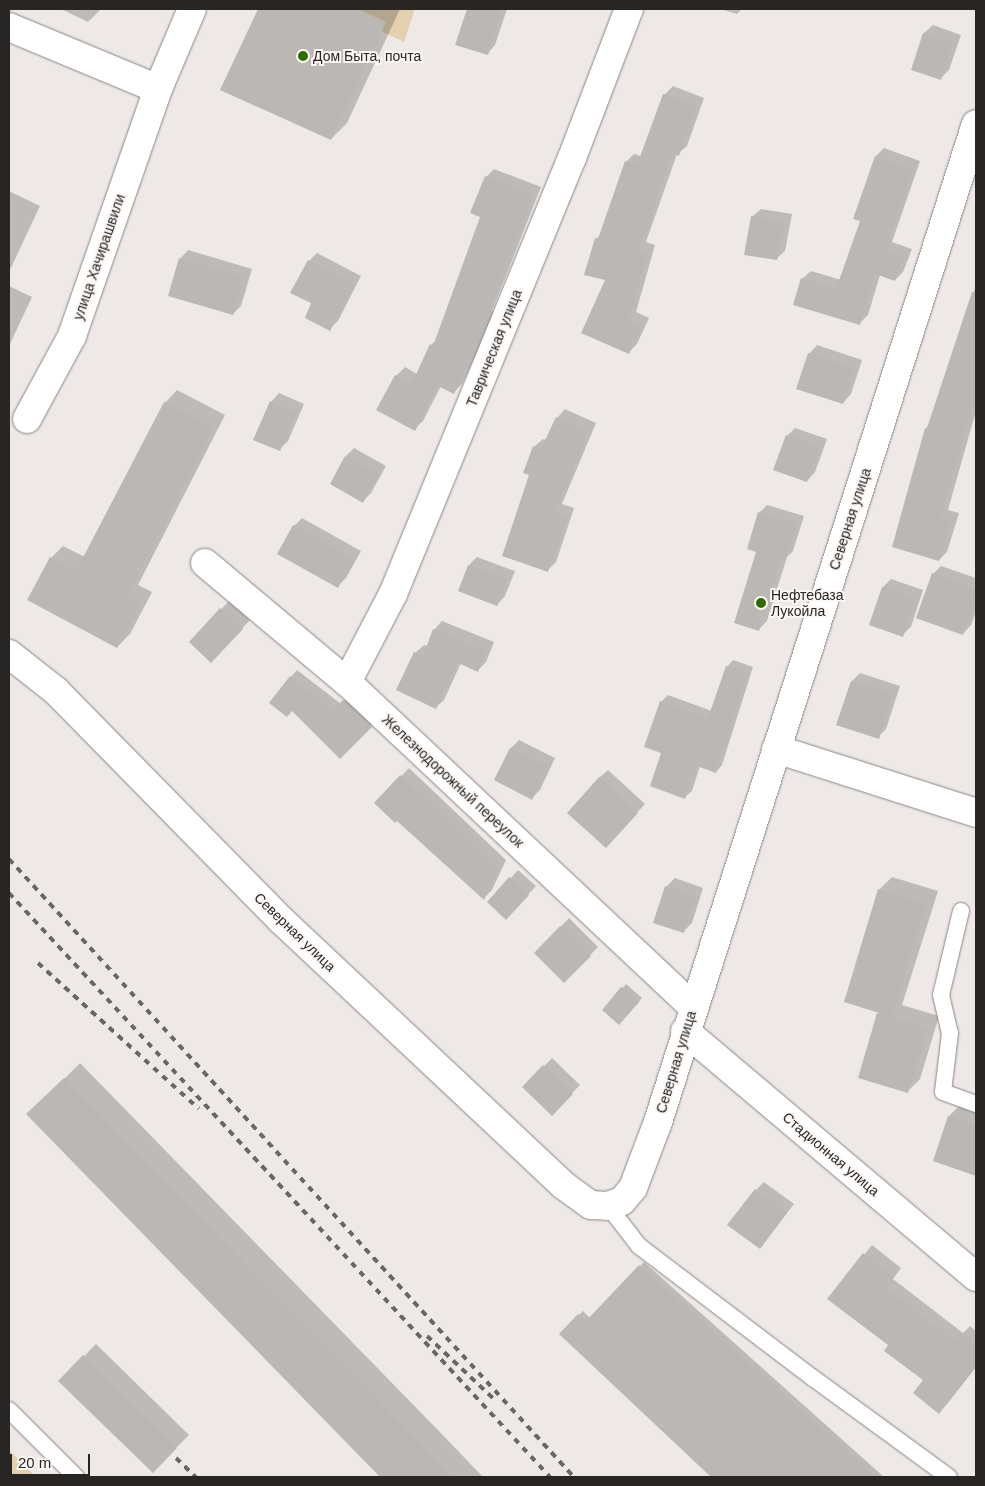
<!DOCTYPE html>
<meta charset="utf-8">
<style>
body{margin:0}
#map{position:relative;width:985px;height:1486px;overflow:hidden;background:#eee9e7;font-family:Arial,sans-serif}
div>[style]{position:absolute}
.green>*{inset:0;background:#e2d0ae}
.shadow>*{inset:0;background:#0003}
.building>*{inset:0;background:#bab7b4}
.roads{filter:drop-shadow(0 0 1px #8a8684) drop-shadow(0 0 1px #8a8684)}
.service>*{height:16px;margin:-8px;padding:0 8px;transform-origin:8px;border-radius:8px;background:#fff}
.minor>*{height:28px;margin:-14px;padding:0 14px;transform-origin:14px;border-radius:14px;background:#fff}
.tertiary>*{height:28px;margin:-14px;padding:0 14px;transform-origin:14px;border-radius:14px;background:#fff}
.rail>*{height:4px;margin-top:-2px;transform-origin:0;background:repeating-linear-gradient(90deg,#696665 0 6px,transparent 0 12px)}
.dots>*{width:14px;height:14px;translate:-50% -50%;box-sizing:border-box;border:2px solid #fbf7f4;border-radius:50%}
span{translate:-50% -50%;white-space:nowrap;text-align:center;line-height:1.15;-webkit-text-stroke:4px #fbf7f4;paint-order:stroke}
.poi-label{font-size:14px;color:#282625}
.left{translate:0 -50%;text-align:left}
.street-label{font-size:14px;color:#282625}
.frame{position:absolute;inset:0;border:10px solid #282625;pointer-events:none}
.scale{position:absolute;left:10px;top:1454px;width:80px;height:22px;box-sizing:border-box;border:2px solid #282625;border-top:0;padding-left:6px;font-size:15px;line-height:18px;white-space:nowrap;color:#282625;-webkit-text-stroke:4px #fbf7f4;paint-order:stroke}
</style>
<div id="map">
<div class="green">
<div style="clip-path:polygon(335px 9px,415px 9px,404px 42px)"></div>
<div style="clip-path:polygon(9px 1450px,36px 1477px,37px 1477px,9px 1477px)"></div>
</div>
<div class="shadow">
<div style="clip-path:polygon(61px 9px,101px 9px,88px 22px)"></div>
<div style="clip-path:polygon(259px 9px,400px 9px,347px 123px,331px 139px,221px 89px)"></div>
<div style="clip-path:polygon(468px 9px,507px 9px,495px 45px,487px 54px,457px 44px)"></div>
<div style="clip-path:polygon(720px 9px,742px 9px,737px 14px)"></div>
<div style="clip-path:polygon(933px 25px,961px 35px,949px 70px,941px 78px,913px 69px,924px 33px)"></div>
<div style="clip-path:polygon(673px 86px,704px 98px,687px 146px,677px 154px,646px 242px,655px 245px,636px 312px,649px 318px,637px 344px,629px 352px,596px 239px,601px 234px,626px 162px,634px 154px,641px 156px,664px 95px)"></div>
<div style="clip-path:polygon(884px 148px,920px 161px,892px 242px,912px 249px,903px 272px,895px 280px,880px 275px,868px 315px,860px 323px,802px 279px,811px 271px,841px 280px,861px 221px,854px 218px,876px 156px)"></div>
<div style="clip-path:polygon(494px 169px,541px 187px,492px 311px,496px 312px,462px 384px,454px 392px,441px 386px,423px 421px,414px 429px,378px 410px,396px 376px,405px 367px,417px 374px,431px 345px,436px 340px,482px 216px,486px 177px)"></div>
<div style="clip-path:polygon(9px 191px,40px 206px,9px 272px)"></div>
<div style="clip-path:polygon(761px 209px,792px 214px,785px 251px,776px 259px,752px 217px)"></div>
<div style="clip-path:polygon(188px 250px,252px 269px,241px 306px,233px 314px,180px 259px)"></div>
<div style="clip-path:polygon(317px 253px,361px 276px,338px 321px,329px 329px,313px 302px,309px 261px)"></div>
<div style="clip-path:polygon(976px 285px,976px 411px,948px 510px,959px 513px,947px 552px,939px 560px,926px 428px,929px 425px)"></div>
<div style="clip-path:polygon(9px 286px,32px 297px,9px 346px)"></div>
<div style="clip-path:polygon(817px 345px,862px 360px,851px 394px,843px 403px,809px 354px)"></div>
<div style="clip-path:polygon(177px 390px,225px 415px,138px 585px,152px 592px,130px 634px,117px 647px,51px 558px,63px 546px,85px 557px,165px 403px)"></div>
<div style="clip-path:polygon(279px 393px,304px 404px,288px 441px,280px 449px,271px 402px)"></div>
<div style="clip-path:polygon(565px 409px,596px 423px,562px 504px,574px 508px,556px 562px,548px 570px,530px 475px,534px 447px,543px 439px,547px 440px,557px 418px)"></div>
<div style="clip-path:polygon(795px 428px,827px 439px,815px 472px,807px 481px,787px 436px)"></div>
<div style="clip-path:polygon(354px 448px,386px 466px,371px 493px,363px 501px,332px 484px,346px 456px)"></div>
<div style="clip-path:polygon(767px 505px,804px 516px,793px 551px,787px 557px,767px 621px,759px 629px,759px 513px)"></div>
<div style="clip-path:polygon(302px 518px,361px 551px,346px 578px,338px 586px,294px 526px)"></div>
<div style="clip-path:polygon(477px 557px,515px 571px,505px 596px,497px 605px,469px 565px)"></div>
<div style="clip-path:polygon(941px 566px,976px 578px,976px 611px,971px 625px,963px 634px,933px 574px)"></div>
<div style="clip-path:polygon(891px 579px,923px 590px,911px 627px,902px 635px,883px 587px)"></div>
<div style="clip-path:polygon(229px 601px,250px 620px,219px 653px,190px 642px)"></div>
<div style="clip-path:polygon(442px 621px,494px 642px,486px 662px,478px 670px,461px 663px,444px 700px,435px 708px,415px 653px,424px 645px,428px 646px,434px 630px)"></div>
<div style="clip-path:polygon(733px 660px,753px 667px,722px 765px,716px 772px,700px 766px,692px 791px,685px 797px,663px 752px,661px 702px,668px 695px,712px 711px,727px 667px)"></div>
<div style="clip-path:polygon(297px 670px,341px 704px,351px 694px,378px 719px,340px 757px,292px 710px,291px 677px)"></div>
<div style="clip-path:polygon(860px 673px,900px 686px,886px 729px,878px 737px,852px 681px)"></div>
<div style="clip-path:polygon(519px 740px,555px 758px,540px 790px,532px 798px,495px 779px,511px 748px)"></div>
<div style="clip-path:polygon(409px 768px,506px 860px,492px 890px,484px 898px,397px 819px,376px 803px)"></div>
<div style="clip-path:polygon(608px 770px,645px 804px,614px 838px,599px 778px)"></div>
<div style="clip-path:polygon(518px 870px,536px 886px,514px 910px,489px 902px)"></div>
<div style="clip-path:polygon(892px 877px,938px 891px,902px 1005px,939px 1016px,920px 1079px,907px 1092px,878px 1014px,880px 1012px,879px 890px)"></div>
<div style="clip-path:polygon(675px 878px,703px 888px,692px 923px,684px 931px,666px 887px)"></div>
<div style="clip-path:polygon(569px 918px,598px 947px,564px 982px,535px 953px)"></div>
<div style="clip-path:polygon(626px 984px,642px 998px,623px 1020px,603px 1010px)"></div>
<div style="clip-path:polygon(552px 1058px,580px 1085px,552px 1114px,524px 1087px)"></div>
<div style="clip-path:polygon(80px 1063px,434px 1426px,483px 1477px,389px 1477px,28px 1115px)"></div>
<div style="clip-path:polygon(961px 1104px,976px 1109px,976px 1175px,934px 1161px,949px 1116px)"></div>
<div style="clip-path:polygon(764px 1182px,794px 1204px,760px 1247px,756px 1190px)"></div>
<div style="clip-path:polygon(872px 1245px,901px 1268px,893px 1279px,963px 1333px,970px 1326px,976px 1331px,976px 1367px,947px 1404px,889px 1345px,829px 1298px)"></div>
<div style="clip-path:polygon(644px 1262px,884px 1477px,713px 1477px,560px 1334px,583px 1311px,590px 1318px)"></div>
<div style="clip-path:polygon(96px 1344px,189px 1435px,153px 1471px,60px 1381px)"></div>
</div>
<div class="building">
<div style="clip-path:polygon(258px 9px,358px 9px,386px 22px,331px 140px,220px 90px)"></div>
<div style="clip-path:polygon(467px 9px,503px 9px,488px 55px,455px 45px)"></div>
<div style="clip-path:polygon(923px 33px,953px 43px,941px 80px,911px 70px)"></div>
<div style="clip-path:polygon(663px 94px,697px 107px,679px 156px,672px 153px,639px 251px,648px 253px,628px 320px,642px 326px,629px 354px,581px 333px,605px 280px,584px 275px,595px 238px,598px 239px,625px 161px,637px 165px)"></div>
<div style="clip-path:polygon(875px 156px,913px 169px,885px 250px,904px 257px,895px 281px,875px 274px,860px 325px,793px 305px,801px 278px,836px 289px,860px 221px,853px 219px)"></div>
<div style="clip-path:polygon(485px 176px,533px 196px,485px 320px,488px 321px,454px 394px,438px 386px,415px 431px,376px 410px,395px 375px,412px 383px,430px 344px,433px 346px,480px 217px,470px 213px)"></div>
<div style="clip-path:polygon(751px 216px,784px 222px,777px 260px,744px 255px)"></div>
<div style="clip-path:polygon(179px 258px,244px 277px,233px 315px,168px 296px)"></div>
<div style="clip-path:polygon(308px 260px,354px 285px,330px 331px,305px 318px,311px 303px,290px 293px)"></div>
<div style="clip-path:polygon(972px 292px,976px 293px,976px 408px,972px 407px,941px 518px,951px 521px,939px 561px,892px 547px,925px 428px,927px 428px)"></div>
<div style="clip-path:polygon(808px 353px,855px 368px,843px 404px,796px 389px)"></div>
<div style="clip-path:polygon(270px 401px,297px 412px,280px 451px,253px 440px)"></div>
<div style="clip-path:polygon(164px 402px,214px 428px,126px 598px,140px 605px,117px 648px,27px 600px,50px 557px,76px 571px)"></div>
<div style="clip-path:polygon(556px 417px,588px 431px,555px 512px,567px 516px,548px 572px,502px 556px,529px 475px,523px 473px,533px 446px,541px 449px)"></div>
<div style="clip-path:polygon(786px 435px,820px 447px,807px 482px,773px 470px)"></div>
<div style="clip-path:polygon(345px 456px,379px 474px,363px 503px,330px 484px)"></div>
<div style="clip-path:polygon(758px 512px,797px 524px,785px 561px,781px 559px,759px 631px,734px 623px,756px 552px,747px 549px)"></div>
<div style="clip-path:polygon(293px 525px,354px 559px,338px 588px,277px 554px)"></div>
<div style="clip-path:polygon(468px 565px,507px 579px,497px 606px,458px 591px)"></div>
<div style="clip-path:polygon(932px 573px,976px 589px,976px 600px,963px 635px,916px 618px)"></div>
<div style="clip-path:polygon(882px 587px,916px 598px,903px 637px,869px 625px)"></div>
<div style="clip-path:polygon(220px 608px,243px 629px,211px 663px,189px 642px)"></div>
<div style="clip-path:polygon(433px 629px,487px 651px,478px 672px,458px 663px,436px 709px,396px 690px,414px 652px,423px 656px)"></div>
<div style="clip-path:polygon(726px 666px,748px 673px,716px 773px,697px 766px,685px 799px,650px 786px,661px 753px,644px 747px,660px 701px,708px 718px)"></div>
<div style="clip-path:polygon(290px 676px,333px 710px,343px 700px,372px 727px,340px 759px,292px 711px,287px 717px,269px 703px)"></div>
<div style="clip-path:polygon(851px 681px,893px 694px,879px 739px,836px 725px)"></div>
<div style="clip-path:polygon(510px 748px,548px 767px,532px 800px,494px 780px)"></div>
<div style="clip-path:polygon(400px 775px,499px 869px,484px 900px,397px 821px,395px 823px,374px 803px)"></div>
<div style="clip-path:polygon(599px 777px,638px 813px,606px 848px,567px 813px)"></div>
<div style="clip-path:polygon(509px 877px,529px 895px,506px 920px,487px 902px)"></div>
<div style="clip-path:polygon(665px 886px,696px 896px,684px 933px,653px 923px)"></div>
<div style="clip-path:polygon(878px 889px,926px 904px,892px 1017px,844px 1002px)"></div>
<div style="clip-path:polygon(560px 926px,591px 956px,564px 983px,534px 953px)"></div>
<div style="clip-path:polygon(621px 987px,639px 1002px,619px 1025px,602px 1010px)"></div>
<div style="clip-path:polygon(877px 1013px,927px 1028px,908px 1093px,858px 1078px)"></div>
<div style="clip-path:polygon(543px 1065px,573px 1094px,552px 1116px,522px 1087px)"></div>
<div style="clip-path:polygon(64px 1078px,418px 1441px,452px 1477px,380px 1477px,26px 1114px)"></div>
<div style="clip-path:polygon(948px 1116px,976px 1125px,976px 1176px,933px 1161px)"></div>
<div style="clip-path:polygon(755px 1189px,787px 1213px,760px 1249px,727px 1225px)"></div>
<div style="clip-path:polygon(863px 1253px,894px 1277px,885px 1288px,955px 1341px,961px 1333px,976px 1346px,976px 1367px,939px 1414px,913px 1393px,923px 1380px,884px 1351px,888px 1345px,827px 1299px)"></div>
<div style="clip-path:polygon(639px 1265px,876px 1477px,711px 1477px,559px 1334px,578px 1314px,586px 1321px)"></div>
<div style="clip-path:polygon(83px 1355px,177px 1448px,153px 1473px,58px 1381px)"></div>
</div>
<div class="roads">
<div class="service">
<div style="left:961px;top:911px;width:86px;rotate:103.4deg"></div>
<div style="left:941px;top:995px;width:39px;rotate:77deg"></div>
<div style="left:950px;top:1033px;width:59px;rotate:96.8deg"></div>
<div style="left:943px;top:1092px;width:35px;rotate:20deg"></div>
<div style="left:608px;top:1206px;width:51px;rotate:52.2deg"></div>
<div style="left:639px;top:1246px;width:218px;rotate:37.2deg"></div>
<div style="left:813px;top:1378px;width:168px;rotate:36.1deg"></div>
<div style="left:9px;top:1410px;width:95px;rotate:45deg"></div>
</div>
<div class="minor">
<div style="left:9px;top:27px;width:161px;rotate:22.6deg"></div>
<div style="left:27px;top:419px;width:94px;rotate:-61.5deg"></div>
<div style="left:72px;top:336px;width:262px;rotate:-70.8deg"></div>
<div style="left:158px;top:89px;width:87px;rotate:-67deg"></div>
<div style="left:205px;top:563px;width:185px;rotate:40deg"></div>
<div style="left:347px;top:682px;width:475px;rotate:43.2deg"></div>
<div style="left:347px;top:682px;width:99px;rotate:-62.4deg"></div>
<div style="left:393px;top:594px;width:471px;rotate:-67.7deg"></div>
<div style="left:572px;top:158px;width:160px;rotate:-69.1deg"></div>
<div style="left:776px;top:749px;width:210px;rotate:17.7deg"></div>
<div style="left:685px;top:1031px;width:381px;rotate:40.2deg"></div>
</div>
<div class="tertiary">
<div style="left:9px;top:654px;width:60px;rotate:38.2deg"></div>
<div style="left:56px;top:691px;width:321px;rotate:45.5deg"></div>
<div style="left:281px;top:920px;width:387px;rotate:43.2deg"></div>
<div style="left:563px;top:1185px;width:34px;rotate:36deg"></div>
<div style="left:591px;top:1205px;width:17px;rotate:3deg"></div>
<div style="left:608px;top:1206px;width:15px;rotate:-20deg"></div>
<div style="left:622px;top:1201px;width:17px;rotate:-50deg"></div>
<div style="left:633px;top:1188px;width:71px;rotate:-69.3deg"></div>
<div style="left:658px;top:1122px;width:1047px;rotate:-72.33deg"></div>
</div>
</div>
<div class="rail">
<div style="left:9px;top:859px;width:837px;rotate:47.57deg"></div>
<div style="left:9px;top:893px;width:796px;rotate:47.19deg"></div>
<div style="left:38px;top:963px;width:217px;rotate:42.2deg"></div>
<div style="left:427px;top:1336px;width:95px;rotate:43.3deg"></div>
<div style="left:176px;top:1458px;width:28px;rotate:44deg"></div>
</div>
<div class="dots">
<div style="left:303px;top:56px;background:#2c6c00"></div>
<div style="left:761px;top:603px;background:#2c6c00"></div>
</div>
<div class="poi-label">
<span class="left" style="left:313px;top:56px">Дом Быта, почта</span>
<span class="left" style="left:771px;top:603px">Нефтебаза<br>Лукойла</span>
</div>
<div class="street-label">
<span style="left:99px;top:257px;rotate:-71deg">улица Хачирашвили</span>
<span style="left:494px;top:348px;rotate:-68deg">Таврическая улица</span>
<span style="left:850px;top:519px;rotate:-72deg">Северная улица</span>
<span style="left:453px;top:781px;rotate:43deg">Железнодорожный переулок</span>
<span style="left:295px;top:932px;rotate:44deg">Северная улица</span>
<span style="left:676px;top:1062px;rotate:-73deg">Северная улица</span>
<span style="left:831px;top:1154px;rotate:40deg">Стадионная улица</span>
</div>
<div class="frame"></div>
<div class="scale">20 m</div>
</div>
